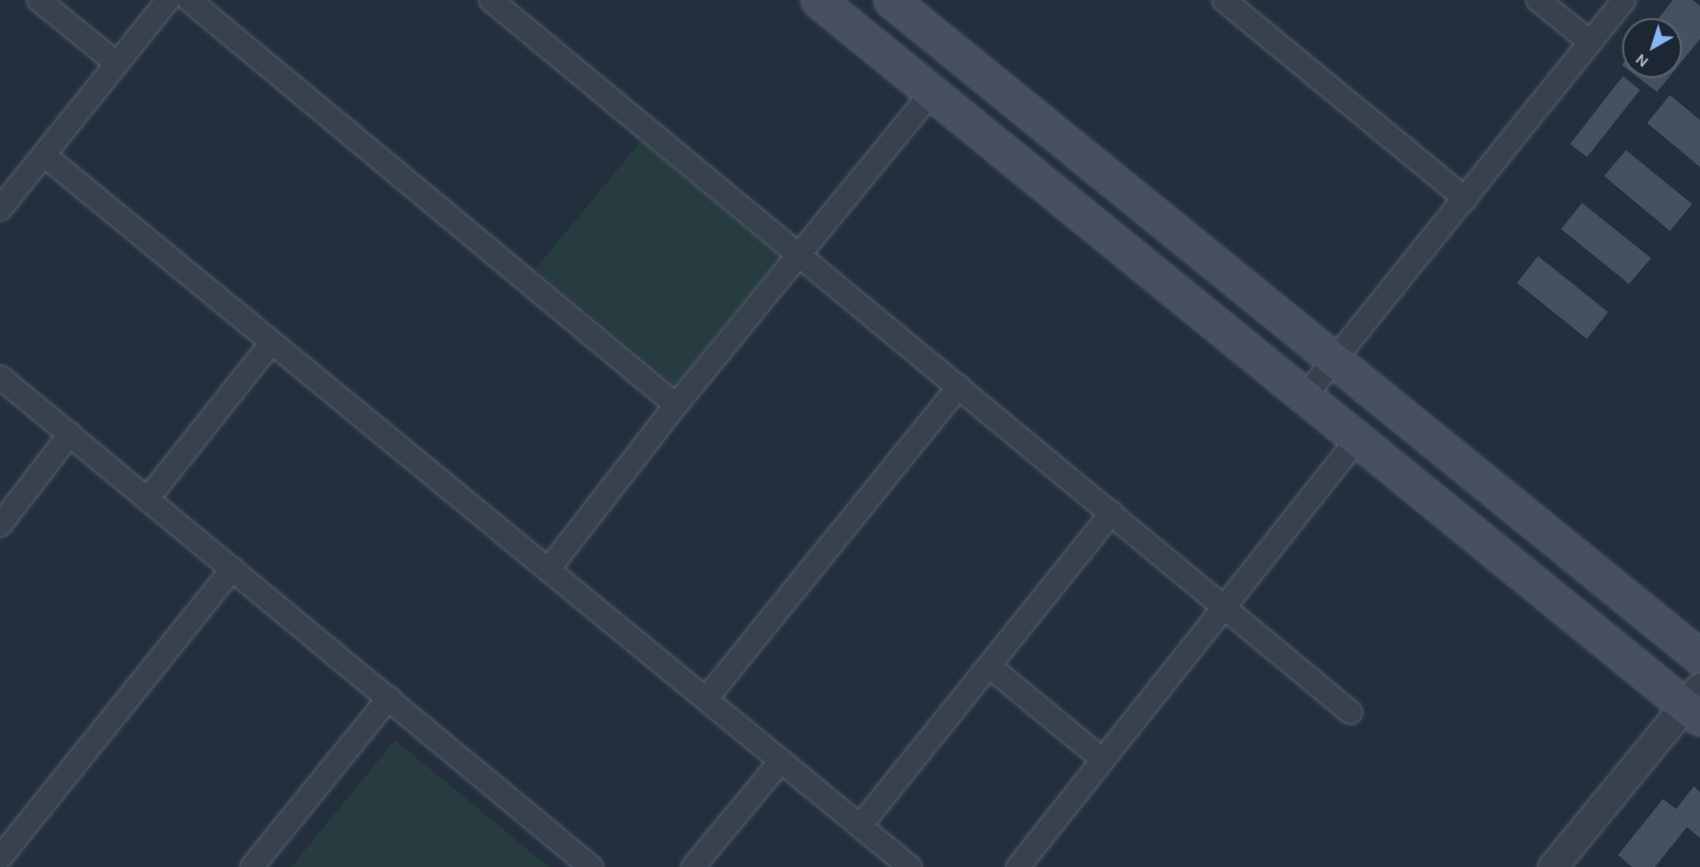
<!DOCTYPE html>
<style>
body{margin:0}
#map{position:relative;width:1700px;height:867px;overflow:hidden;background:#242f3e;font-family:Karla,sans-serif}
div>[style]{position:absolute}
.green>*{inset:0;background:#263c3f}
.building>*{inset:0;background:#455162}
.roads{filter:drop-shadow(0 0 2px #565f6c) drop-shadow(0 0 2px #565f6c)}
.minor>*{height:22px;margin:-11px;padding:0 11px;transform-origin:11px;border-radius:11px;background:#38414e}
.tertiary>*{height:28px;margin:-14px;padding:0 14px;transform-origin:14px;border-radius:14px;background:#38414e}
.secondary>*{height:33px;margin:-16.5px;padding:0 16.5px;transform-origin:16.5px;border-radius:16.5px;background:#465061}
span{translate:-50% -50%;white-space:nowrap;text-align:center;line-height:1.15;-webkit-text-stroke:4.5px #1d2633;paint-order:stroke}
.north{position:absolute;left:1622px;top:18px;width:60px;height:60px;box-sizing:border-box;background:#1d2633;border:2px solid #59626f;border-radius:50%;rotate:219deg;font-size:16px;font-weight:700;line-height:24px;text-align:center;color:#b4bcc9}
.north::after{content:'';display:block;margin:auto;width:21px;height:27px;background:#8ab4f8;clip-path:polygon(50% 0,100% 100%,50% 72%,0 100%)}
</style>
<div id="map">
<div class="green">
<div style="clip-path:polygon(641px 141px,781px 257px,675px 385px,535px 269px)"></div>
<div style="clip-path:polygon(395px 740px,549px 867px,291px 867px)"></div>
</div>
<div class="building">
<div style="clip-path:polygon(1673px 0,1693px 0,1700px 6px,1700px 39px,1657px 92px,1622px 65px,1634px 49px,1634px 66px,1670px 66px,1670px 30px,1649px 30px)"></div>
<div style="clip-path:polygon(1623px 76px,1640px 90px,1587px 157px,1570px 144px)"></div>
<div style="clip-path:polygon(1670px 95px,1700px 120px,1700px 167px,1647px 123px)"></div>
<div style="clip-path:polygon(1626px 150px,1692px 204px,1670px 231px,1604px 176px)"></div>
<div style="clip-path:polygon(1582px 203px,1651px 258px,1629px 284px,1561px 229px)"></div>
<div style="clip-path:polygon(1538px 256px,1608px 312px,1587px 339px,1517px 283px)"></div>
<div style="clip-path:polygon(1694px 786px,1700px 792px,1700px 838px,1687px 827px,1655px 867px,1632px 867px,1618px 855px,1663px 799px,1676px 809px)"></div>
</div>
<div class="roads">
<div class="minor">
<div style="left:39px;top:0;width:99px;rotate:39.3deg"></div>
<div style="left:189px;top:0;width:633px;rotate:39.75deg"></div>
<div style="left:491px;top:0;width:1116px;rotate:39.65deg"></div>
<div style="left:1224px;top:0;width:313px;rotate:39.5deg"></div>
<div style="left:1538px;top:0;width:67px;rotate:38.9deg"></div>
<div style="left:44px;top:155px;width:1121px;rotate:39.43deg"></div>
<div style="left:0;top:209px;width:268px;rotate:-51.2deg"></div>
<div style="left:0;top:377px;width:768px;rotate:39.66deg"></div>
<div style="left:1306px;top:395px;width:507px;rotate:-51.16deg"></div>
<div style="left:148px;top:498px;width:199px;rotate:-51.5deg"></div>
<div style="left:0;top:525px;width:115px;rotate:-52.4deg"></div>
<div style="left:548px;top:570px;width:209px;rotate:-52.2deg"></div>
<div style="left:676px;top:405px;width:402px;rotate:-50.7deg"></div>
<div style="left:989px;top:666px;width:146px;rotate:39.5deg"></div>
<div style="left:706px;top:699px;width:402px;rotate:-51deg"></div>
<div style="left:860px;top:826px;width:402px;rotate:-51.2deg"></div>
<div style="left:0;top:858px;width:371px;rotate:-51.2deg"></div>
<div style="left:252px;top:867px;width:218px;rotate:-51deg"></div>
<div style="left:693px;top:867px;width:138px;rotate:-50.3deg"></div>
<div style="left:1018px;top:867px;width:549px;rotate:-51.58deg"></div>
</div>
<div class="tertiary">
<div style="left:1553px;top:867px;width:232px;rotate:-50.6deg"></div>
</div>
<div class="secondary">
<div style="left:818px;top:0;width:1137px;rotate:39.15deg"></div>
<div style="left:891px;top:0;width:1042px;rotate:39.08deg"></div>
</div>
</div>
<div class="north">N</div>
</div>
